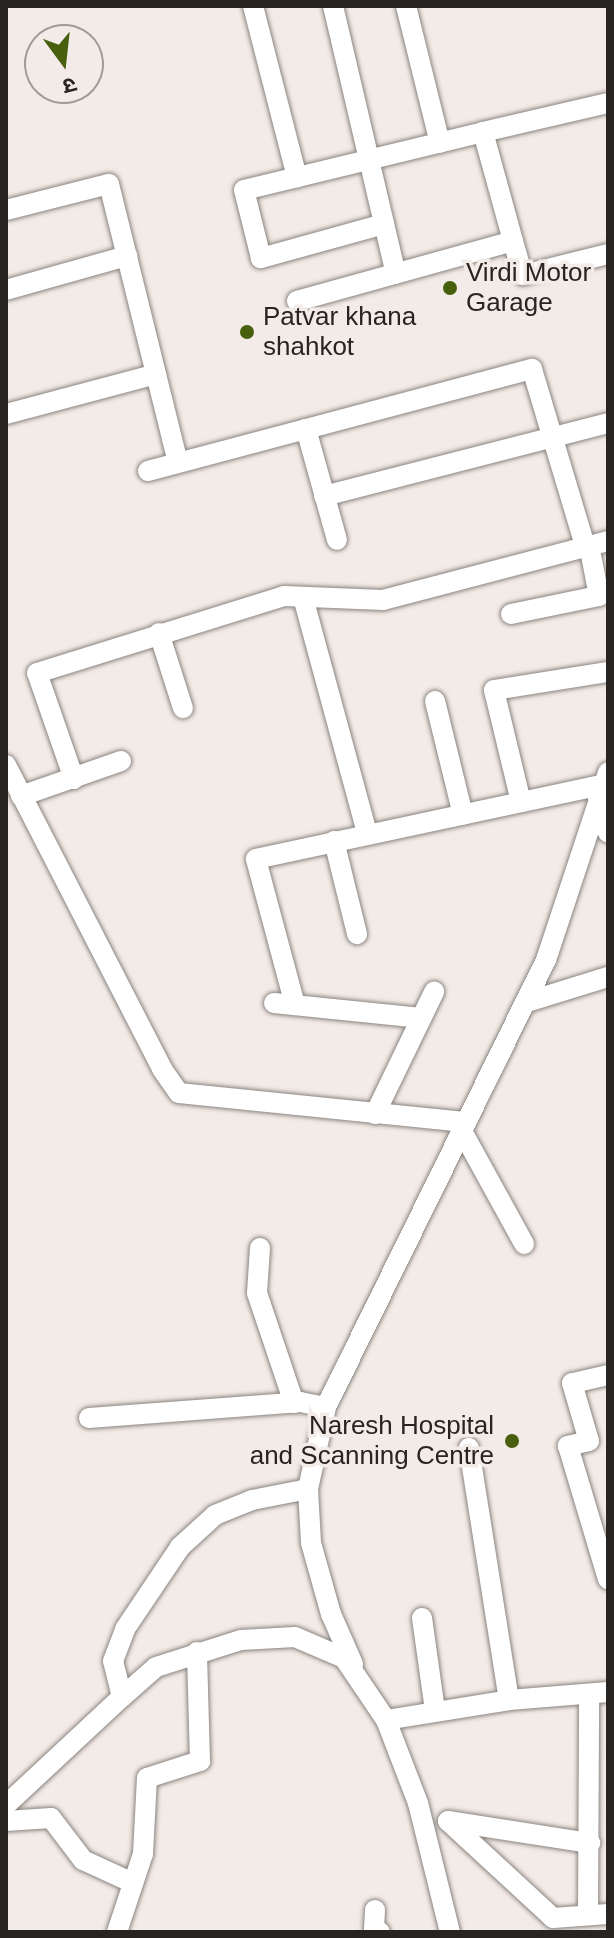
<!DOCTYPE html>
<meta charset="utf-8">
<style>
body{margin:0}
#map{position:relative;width:614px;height:1938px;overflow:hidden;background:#f3ebe7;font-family:Helvetica,"Noto Sans Devanagari",sans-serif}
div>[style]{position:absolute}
.roads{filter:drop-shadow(0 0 2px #8a847f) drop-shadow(0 0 2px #8a847f)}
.minor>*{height:20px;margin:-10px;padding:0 10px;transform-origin:10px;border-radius:10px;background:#fff}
.dots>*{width:22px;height:22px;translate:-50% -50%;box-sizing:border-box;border:4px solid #f3ebe7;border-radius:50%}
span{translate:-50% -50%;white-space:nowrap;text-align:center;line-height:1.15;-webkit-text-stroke:7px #f3ebe7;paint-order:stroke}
.poi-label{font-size:26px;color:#272422}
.left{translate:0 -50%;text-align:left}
.right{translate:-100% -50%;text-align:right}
.frame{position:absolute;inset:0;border:8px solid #272422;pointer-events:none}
.north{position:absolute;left:24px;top:24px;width:80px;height:80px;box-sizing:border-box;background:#f3ebe7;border:2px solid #a19b98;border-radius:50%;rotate:165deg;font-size:22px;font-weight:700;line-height:32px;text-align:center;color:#272422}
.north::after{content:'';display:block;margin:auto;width:28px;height:36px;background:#48600e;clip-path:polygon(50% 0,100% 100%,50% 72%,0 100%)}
</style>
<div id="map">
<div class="roads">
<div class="minor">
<div style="left:253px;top:6px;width:177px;rotate:75.6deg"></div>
<div style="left:333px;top:6px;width:275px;rotate:76.8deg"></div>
<div style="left:406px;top:6px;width:141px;rotate:76.1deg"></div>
<div style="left:483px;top:132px;width:128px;rotate:-13.1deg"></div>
<div style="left:6px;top:210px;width:106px;rotate:-14.2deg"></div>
<div style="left:109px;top:184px;width:286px;rotate:76.1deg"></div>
<div style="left:384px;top:224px;width:128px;rotate:164.5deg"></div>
<div style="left:261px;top:258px;width:70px;rotate:-104deg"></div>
<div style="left:244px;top:190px;width:246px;rotate:-13.6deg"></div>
<div style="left:483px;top:132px;width:113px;rotate:74.6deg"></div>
<div style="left:6px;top:290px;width:126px;rotate:-15.7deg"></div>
<div style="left:297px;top:301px;width:224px;rotate:-15.5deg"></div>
<div style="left:513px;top:241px;width:35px;rotate:74deg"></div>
<div style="left:523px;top:275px;width:88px;rotate:-13.9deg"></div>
<div style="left:6px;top:414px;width:155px;rotate:-14.9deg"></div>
<div style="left:306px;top:429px;width:234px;rotate:-14.9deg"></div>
<div style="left:532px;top:369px;width:185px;rotate:73.3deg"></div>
<div style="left:148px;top:471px;width:163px;rotate:-14.9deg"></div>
<div style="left:306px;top:429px;width:115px;rotate:74.4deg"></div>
<div style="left:324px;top:496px;width:293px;rotate:-14.4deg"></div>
<div style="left:304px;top:601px;width:240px;rotate:74.8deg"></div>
<div style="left:511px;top:614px;width:90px;rotate:-11.6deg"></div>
<div style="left:599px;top:596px;width:52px;rotate:-101.1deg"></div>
<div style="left:159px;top:633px;width:79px;rotate:72.3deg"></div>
<div style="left:435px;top:701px;width:117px;rotate:76.2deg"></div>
<div style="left:6px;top:765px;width:342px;rotate:62.8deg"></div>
<div style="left:162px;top:1069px;width:29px;rotate:55deg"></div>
<div style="left:179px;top:1093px;width:287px;rotate:5.8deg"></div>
<div style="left:74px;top:779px;width:112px;rotate:-109.2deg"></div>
<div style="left:37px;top:673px;width:259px;rotate:-17.3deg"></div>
<div style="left:284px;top:596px;width:99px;rotate:2.3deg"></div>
<div style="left:383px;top:600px;width:233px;rotate:-14.7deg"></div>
<div style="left:21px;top:796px;width:106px;rotate:-19.3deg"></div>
<div style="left:598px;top:800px;width:34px;rotate:73deg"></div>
<div style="left:521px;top:802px;width:115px;rotate:-103.6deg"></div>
<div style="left:494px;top:690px;width:115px;rotate:-9deg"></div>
<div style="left:334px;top:841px;width:96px;rotate:76.1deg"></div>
<div style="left:527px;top:1002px;width:85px;rotate:-17.2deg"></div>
<div style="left:274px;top:1003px;width:148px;rotate:5.8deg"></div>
<div style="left:295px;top:1005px;width:151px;rotate:-105deg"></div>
<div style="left:256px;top:859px;width:358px;rotate:-12.1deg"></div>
<div style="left:375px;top:1114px;width:136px;rotate:-64.2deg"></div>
<div style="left:462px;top:1131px;width:129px;rotate:61.2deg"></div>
<div style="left:260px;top:1248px;width:45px;rotate:93.8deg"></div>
<div style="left:257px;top:1293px;width:116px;rotate:71.4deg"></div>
<div style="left:608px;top:1375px;width:37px;rotate:167deg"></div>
<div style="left:572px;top:1383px;width:60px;rotate:73.7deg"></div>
<div style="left:589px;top:1441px;width:22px;rotate:167deg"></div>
<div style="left:568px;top:1446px;width:139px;rotate:73.3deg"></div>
<div style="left:89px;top:1418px;width:212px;rotate:-4.3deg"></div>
<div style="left:300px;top:1402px;width:26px;rotate:11deg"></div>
<div style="left:469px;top:1448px;width:255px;rotate:81deg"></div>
<div style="left:308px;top:1489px;width:54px;rotate:86.8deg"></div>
<div style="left:311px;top:1543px;width:74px;rotate:74.3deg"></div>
<div style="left:331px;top:1614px;width:55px;rotate:66.3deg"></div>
<div style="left:422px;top:1618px;width:93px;rotate:82deg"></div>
<div style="left:122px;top:1697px;width:45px;rotate:-41.4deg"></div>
<div style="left:156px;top:1667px;width:89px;rotate:-17.6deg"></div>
<div style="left:241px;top:1640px;width:54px;rotate:-3.2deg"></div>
<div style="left:295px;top:1637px;width:53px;rotate:23.2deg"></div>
<div style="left:344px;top:1658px;width:75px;rotate:55.9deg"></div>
<div style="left:386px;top:1720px;width:89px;rotate:68.9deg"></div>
<div style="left:418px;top:1803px;width:133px;rotate:76.1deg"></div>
<div style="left:386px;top:1720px;width:125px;rotate:-9.2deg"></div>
<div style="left:509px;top:1700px;width:99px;rotate:-4.6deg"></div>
<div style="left:6px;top:1805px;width:158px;rotate:-43deg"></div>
<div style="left:122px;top:1697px;width:37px;rotate:-104deg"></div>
<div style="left:113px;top:1661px;width:34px;rotate:-69deg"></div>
<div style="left:125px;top:1629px;width:99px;rotate:-56.1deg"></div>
<div style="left:180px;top:1547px;width:47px;rotate:-42.4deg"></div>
<div style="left:215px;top:1515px;width:40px;rotate:-22deg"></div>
<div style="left:252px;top:1500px;width:57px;rotate:-11.1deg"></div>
<div style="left:308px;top:1489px;width:84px;rotate:-77.6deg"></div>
<div style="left:326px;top:1407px;width:498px;rotate:-63.8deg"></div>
<div style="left:546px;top:960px;width:198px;rotate:-71.7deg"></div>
<div style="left:6px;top:1821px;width:45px;rotate:-3.8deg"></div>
<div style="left:51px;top:1818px;width:53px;rotate:52.7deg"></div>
<div style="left:83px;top:1860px;width:55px;rotate:24.7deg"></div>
<div style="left:448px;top:1821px;width:143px;rotate:42.7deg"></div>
<div style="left:553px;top:1918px;width:55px;rotate:-4.2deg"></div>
<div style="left:448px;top:1821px;width:144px;rotate:8.8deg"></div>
<div style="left:375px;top:1910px;width:20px;rotate:93deg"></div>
<div style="left:374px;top:1930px;width:6px;rotate:18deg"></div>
<div style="left:588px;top:1914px;width:220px;rotate:-89.7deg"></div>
<div style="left:117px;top:1932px;width:82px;rotate:-71.6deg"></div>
<div style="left:143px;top:1854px;width:76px;rotate:-87deg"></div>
<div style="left:147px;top:1778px;width:56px;rotate:-17.8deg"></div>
<div style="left:200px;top:1761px;width:109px;rotate:-91.6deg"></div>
</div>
</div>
<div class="dots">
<div style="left:450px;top:288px;background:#48600e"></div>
<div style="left:247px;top:332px;background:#48600e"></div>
<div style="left:512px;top:1441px;background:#48600e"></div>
</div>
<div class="poi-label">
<span class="left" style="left:466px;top:288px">Virdi Motor<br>Garage</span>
<span class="left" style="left:263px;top:332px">Patvar khana<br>shahkot</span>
<span class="right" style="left:494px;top:1441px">Naresh Hospital<br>and Scanning Centre</span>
</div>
<div class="frame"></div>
<div class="north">उ</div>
</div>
